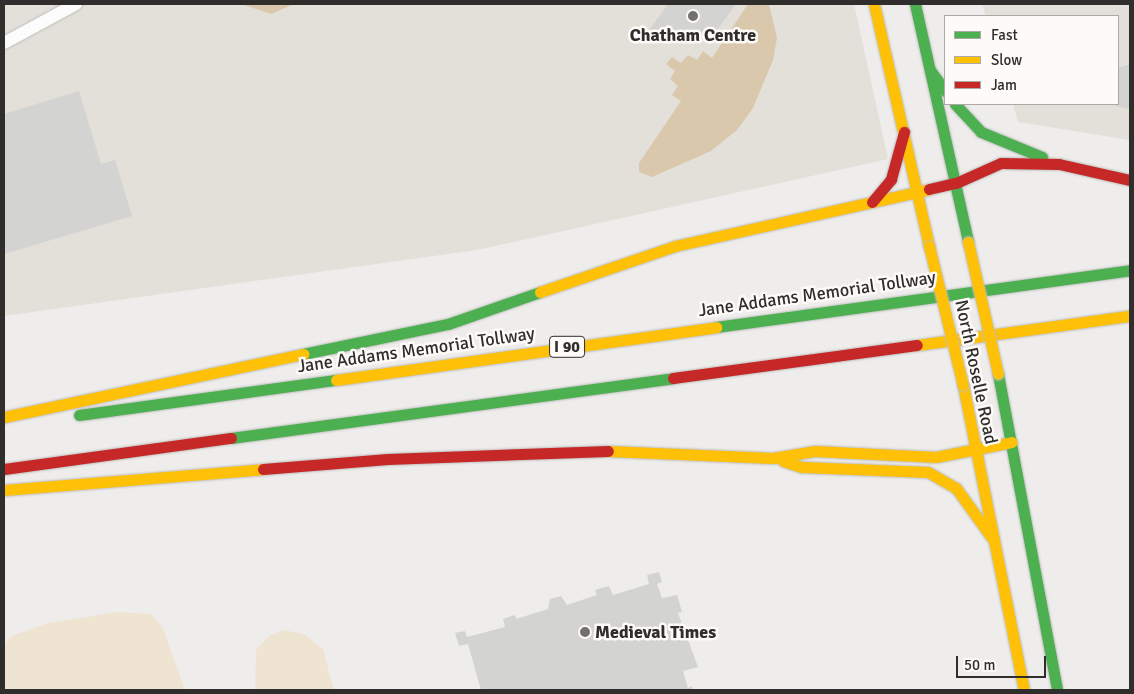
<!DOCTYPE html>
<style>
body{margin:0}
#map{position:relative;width:1134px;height:694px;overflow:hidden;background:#eeedeb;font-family:Signika,sans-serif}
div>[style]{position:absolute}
.built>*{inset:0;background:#e3dfd9}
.green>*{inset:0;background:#efe3d2}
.water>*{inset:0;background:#dac8ad}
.building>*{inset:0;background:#d3d3d1}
.roads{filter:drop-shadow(0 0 1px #bdbdbb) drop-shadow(0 0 1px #bdbdbb)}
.street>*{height:12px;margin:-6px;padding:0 6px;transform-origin:6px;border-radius:6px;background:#fcfcfc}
.fast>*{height:11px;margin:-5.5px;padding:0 5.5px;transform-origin:5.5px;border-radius:5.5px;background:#4caf50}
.slow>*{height:11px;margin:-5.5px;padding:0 5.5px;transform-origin:5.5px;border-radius:5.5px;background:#ffc107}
.jam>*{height:11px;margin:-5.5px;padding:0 5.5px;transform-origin:5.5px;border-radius:5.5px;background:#c62828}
.bridges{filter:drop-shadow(0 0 1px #bdbdbb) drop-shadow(0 0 1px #bdbdbb)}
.slow-bridge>*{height:11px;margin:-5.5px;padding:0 5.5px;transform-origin:5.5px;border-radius:5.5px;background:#ffc107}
.dots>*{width:14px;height:14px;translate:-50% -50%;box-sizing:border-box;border:2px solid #fdfaf8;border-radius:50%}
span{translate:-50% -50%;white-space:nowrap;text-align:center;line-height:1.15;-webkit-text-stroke:5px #fdfaf8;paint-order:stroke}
.shield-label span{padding:1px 4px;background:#fdfaf8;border:1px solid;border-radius:4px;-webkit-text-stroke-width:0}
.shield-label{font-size:16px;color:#2f2e2d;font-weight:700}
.poi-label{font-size:18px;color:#2f2e2d;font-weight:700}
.left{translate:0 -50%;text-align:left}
.street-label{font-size:18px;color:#2f2e2d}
.frame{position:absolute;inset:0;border:5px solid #2f2e2d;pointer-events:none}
.legend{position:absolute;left:944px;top:15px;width:175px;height:90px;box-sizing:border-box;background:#fdfaf8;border:1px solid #aba8a7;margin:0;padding:6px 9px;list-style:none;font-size:15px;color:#2f2e2d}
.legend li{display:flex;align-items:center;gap:10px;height:25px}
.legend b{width:25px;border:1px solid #aba8a7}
.scale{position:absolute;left:956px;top:656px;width:90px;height:22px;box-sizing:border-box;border:2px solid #2f2e2d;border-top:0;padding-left:6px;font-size:15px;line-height:18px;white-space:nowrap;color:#2f2e2d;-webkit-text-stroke:4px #fdfaf8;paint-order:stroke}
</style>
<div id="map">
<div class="built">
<div style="clip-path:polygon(4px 4px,854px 4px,888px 159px,477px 250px,4px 316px)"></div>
<div style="clip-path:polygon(982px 4px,1130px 4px,1130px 140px,1018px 122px,1013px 104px,1118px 104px,1118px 16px,986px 16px)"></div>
</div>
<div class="green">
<div style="clip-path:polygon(118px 612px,151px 614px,163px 628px,185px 690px,4px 690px,4px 644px,12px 636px,48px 623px)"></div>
<div style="clip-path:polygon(284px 630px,304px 634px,323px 649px,334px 690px,255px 690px,256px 650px,269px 636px)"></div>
</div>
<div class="water">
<div style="clip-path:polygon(241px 4px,294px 4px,271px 14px)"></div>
<div style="clip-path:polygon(748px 4px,769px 4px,777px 38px,773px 60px,753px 108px,737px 130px,711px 151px,652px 177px,639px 172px,639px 163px,681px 101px,672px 95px,678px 86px,670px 79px,675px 71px,666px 64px,672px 57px,681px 63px,688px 55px,697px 60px,703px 51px,712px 58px)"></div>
</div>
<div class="building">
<div style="clip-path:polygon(668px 4px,736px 4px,715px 33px,707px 28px,701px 37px,692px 31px,685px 40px,676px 34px,670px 42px,650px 29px)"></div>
<div style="clip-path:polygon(1130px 64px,1130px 109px,1114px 106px,1118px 104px,1118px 68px)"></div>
<div style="clip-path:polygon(79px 91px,101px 164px,115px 160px,132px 216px,4px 254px,4px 114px)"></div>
<div style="clip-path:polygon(659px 572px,662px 582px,657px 584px,662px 598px,677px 595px,682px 612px,678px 613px,698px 667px,683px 671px,688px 688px,692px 686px,693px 690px,481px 690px,468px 644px,459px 646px,455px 633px,465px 631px,467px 637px,505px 627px,503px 619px,515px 615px,516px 619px,548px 609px,550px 599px,561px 596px,567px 605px,597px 595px,595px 590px,609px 586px,613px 595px,649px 584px,647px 575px)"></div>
</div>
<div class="roads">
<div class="street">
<div style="left:4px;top:43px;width:82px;rotate:-28.4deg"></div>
</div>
<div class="fast">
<div style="left:915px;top:4px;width:244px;rotate:77.4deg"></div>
<div style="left:930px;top:70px;width:26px;rotate:54deg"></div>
<div style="left:955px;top:104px;width:38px;rotate:47deg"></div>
<div style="left:981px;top:132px;width:66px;rotate:22.3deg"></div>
<div style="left:716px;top:327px;width:418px;rotate:-7.8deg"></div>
<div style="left:303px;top:354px;width:148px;rotate:-11.7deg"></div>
<div style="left:448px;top:324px;width:97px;rotate:-19.2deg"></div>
<div style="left:998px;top:374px;width:321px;rotate:79.4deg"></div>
<div style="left:79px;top:415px;width:259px;rotate:-7.8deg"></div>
<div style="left:231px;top:438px;width:446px;rotate:-7.7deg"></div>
</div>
<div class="slow">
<div style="left:874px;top:4px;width:248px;rotate:77.2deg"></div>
<div style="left:540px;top:292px;width:143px;rotate:-18.8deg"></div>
<div style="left:675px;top:246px;width:260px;rotate:-12.6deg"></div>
<div style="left:917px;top:345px;width:215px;rotate:-7.8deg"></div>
<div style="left:336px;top:380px;width:384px;rotate:-7.9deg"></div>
<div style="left:963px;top:385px;width:311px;rotate:78.7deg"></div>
<div style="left:4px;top:417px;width:306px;rotate:-11.9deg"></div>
<div style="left:608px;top:451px;width:165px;rotate:2.4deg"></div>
<div style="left:773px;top:458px;width:43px;rotate:-9.5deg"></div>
<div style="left:815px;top:451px;width:121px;rotate:2.8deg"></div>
<div style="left:936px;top:457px;width:77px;rotate:-11.2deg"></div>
<div style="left:783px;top:461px;width:20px;rotate:18deg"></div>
<div style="left:802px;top:467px;width:126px;rotate:2.3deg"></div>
<div style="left:928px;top:472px;width:32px;rotate:30deg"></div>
<div style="left:956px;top:488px;width:62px;rotate:54.2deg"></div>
<div style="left:4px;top:490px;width:260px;rotate:-4.6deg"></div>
</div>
<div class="jam">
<div style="left:929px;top:189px;width:28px;rotate:-13deg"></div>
<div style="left:956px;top:183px;width:49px;rotate:-24deg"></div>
<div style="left:1001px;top:163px;width:58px;rotate:1deg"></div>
<div style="left:1059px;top:164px;width:73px;rotate:12.7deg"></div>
<div style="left:872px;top:202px;width:30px;rotate:-50deg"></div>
<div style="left:891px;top:179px;width:49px;rotate:-74.5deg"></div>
<div style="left:673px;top:378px;width:246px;rotate:-7.7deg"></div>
<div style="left:4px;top:469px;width:229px;rotate:-7.8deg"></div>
<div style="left:263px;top:469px;width:125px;rotate:-4.6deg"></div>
<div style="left:388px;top:459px;width:220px;rotate:-2.1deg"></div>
</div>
</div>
<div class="bridges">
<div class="slow-bridge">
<div style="left:968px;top:242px;width:135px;rotate:77.2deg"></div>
<div style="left:929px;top:246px;width:143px;rotate:76.3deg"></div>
</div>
</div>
<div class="dots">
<div style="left:693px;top:16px;background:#727170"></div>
<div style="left:585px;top:632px;background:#727170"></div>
</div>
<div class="shield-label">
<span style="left:567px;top:347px">I 90</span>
</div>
<div class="poi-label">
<span style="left:693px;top:35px">Chatham Centre</span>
<span class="left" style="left:595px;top:632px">Medieval Times</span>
</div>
<div class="street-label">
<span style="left:817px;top:294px;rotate:-8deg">Jane Addams Memorial Tollway</span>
<span style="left:416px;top:350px;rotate:-8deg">Jane Addams Memorial Tollway</span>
<span style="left:976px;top:372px;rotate:78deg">North Roselle Road</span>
</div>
<div class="frame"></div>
<ul class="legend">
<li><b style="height:6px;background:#4caf50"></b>Fast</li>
<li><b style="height:6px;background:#ffc107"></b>Slow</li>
<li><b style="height:6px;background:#c62828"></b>Jam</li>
</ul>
<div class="scale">50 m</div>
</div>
